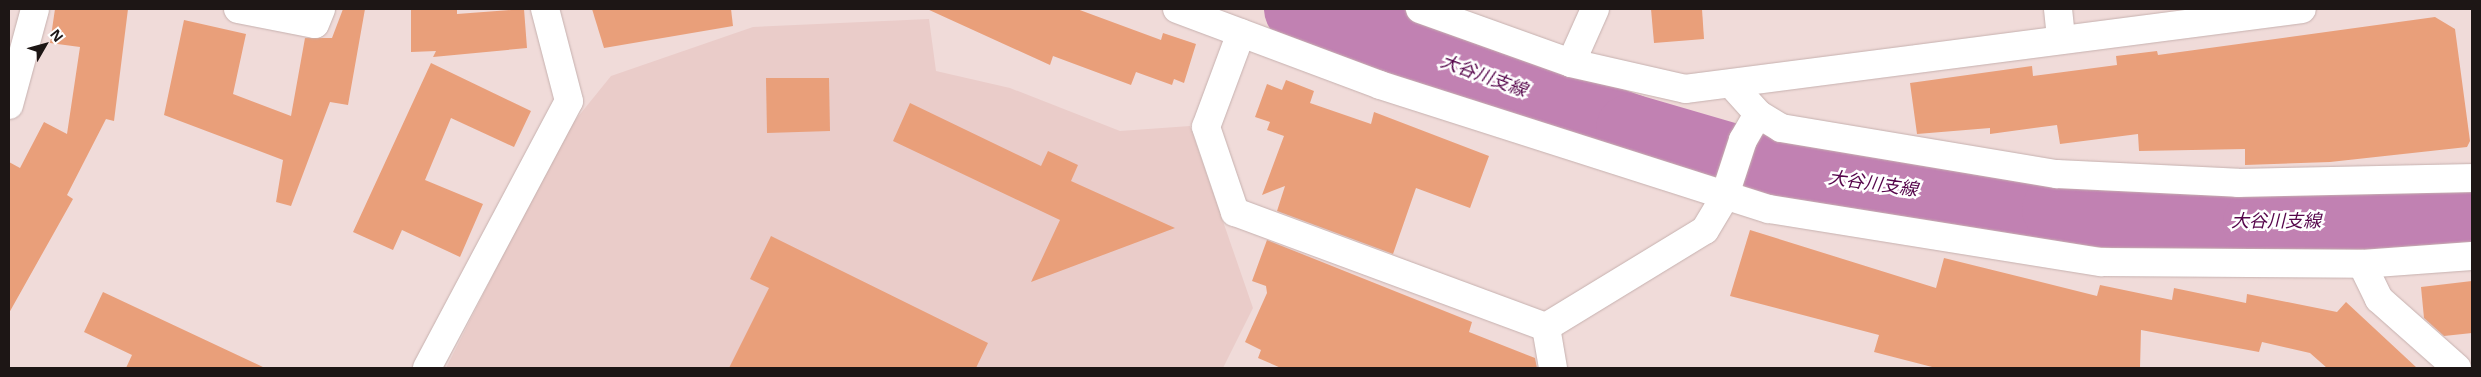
<!DOCTYPE html>
<meta charset="utf-8">
<style>
body{margin:0}
#map{position:relative;width:2481px;height:377px;overflow:hidden;background:#f0dbd9;font-family:"Noto Sans","Noto Sans JP",sans-serif}
div>[style]{position:absolute}
.built>*{inset:0;background:#eaccc9}
.river>*{height:70px;margin:-35px;padding:0 35px;transform-origin:35px;border-radius:35px;background:#c181b2}
.building>*{inset:0;background:#e99f7a}
.roads{filter:drop-shadow(0 0 1px #c6b1af) drop-shadow(0 0 1px #c6b1af)}
.minor>*{height:28px;margin:-14px;padding:0 14px;transform-origin:14px;border-radius:14px;background:#fff}
span{translate:-50% -50%;white-space:nowrap;text-align:center;line-height:1.15;-webkit-text-stroke:5px #fff;paint-order:stroke}
.water-label{font-size:18px;color:#56064b;font-style:italic}
.frame{position:absolute;inset:0;border:10px solid #1d1615;pointer-events:none}
.north{position:absolute;left:20px;top:20px;width:50px;height:50px;-webkit-text-stroke:4px #fff;paint-order:stroke;rotate:52deg;font-size:14px;font-weight:700;line-height:20px;text-align:center;color:#1d1615}
.north::after{content:'';display:block;margin:auto;width:18px;height:22px;background:#1d1615;clip-path:polygon(50% 0,100% 100%,50% 72%,0 100%)}
</style>
<div id="map">
<div class="built">
<div style="clip-path:polygon(929px 19px,936px 71px,1010px 88px,1120px 131px,1190px 126px,1253px 308px,1223px 368px,446px 368px,564px 134px,611px 76px,753px 27px)"></div>
</div>
<div class="river">
<div style="left:1299px;top:9px;width:353px;rotate:19.9deg"></div>
<div style="left:1631px;top:129px;width:143px;rotate:16.3deg"></div>
<div style="left:1768px;top:169px;width:292px;rotate:7.9deg"></div>
<div style="left:2057px;top:209px;width:201px;rotate:4deg"></div>
<div style="left:2258px;top:223px;width:214px;rotate:-2.1deg"></div>
</div>
<div class="building">
<div style="clip-path:polygon(55px 9px,128px 9px,114px 121px,106px 119px,67px 195px,73px 199px,9px 313px,9px 162px,20px 168px,44px 122px,67px 134px,80px 47px,50px 43px)"></div>
<div style="clip-path:polygon(343px 9px,365px 9px,348px 105px,330px 102px,291px 206px,276px 202px,283px 160px,164px 115px,184px 20px,246px 34px,233px 94px,291px 116px,305px 38px,332px 38px)"></div>
<div style="clip-path:polygon(411px 9px,457px 9px,457px 14px,524px 9px,527px 48px,433px 57px,436px 51px,411px 52px)"></div>
<div style="clip-path:polygon(592px 9px,731px 9px,733px 26px,604px 48px)"></div>
<div style="clip-path:polygon(927px 9px,1077px 9px,1161px 40px,1163px 33px,1196px 44px,1184px 83px,1174px 79px,1172px 85px,1136px 72px,1131px 85px,1053px 56px,1050px 65px)"></div>
<div style="clip-path:polygon(1651px 9px,1702px 9px,1704px 39px,1654px 43px)"></div>
<div style="clip-path:polygon(2435px 17px,2455px 29px,2470px 141px,2467px 147px,2330px 162px,2245px 165px,2245px 149px,2139px 151px,2138px 134px,2060px 144px,2057px 125px,1990px 134px,1990px 128px,1917px 134px,1910px 83px,2032px 66px,2033px 76px,2117px 65px,2116px 56px,2157px 51px,2158px 55px)"></div>
<div style="clip-path:polygon(431px 63px,531px 111px,514px 147px,451px 118px,425px 180px,483px 204px,460px 257px,402px 230px,393px 250px,353px 232px)"></div>
<div style="clip-path:polygon(766px 78px,829px 78px,830px 131px,767px 133px)"></div>
<div style="clip-path:polygon(1286px 80px,1314px 91px,1310px 103px,1371px 124px,1374px 112px,1489px 156px,1470px 208px,1416px 188px,1393px 254px,1277px 211px,1285px 186px,1262px 195px,1284px 136px,1267px 130px,1270px 122px,1255px 117px,1267px 84px,1282px 90px)"></div>
<div style="clip-path:polygon(910px 103px,1041px 166px,1048px 151px,1078px 165px,1071px 181px,1175px 228px,1031px 282px,1060px 220px,893px 141px)"></div>
<div style="clip-path:polygon(1750px 230px,1936px 288px,1944px 258px,2097px 296px,2100px 285px,2172px 300px,2174px 288px,2246px 303px,2247px 294px,2337px 312px,2346px 302px,2417px 368px,2327px 368px,2310px 353px,2262px 342px,2259px 352px,2141px 330px,2140px 368px,1936px 368px,1874px 352px,1879px 335px,1730px 296px)"></div>
<div style="clip-path:polygon(771px 236px,988px 343px,976px 368px,729px 368px,769px 288px,750px 279px)"></div>
<div style="clip-path:polygon(1267px 240px,1472px 322px,1469px 332px,1535px 358px,1537px 368px,1281px 368px,1258px 358px,1261px 350px,1245px 342px,1267px 293px,1266px 286px,1252px 281px)"></div>
<div style="clip-path:polygon(2472px 281px,2472px 333px,2444px 336px,2424px 318px,2421px 287px)"></div>
<div style="clip-path:polygon(103px 292px,265px 368px,126px 368px,132px 355px,84px 332px)"></div>
</div>
<div class="roads">
<div class="minor">
<div style="left:238px;top:9px;width:78px;rotate:11deg"></div>
<div style="left:315px;top:24px;width:16px;rotate:-68deg"></div>
<div style="left:1177px;top:9px;width:217px;rotate:20.5deg"></div>
<div style="left:1380px;top:85px;width:408px;rotate:17.7deg"></div>
<div style="left:1769px;top:209px;width:336px;rotate:9.1deg"></div>
<div style="left:2101px;top:262px;width:261px;rotate:0.4deg"></div>
<div style="left:2362px;top:264px;width:110px;rotate:-4.2deg"></div>
<div style="left:1420px;top:9px;width:160px;rotate:19.7deg"></div>
<div style="left:1571px;top:63px;width:117px;rotate:12.8deg"></div>
<div style="left:1685px;top:89px;width:622px;rotate:-7.39deg"></div>
<div style="left:2058px;top:9px;width:30px;rotate:84deg"></div>
<div style="left:1241px;top:33px;width:100px;rotate:110.4deg"></div>
<div style="left:1206px;top:127px;width:90px;rotate:71.2deg"></div>
<div style="left:1235px;top:212px;width:332px;rotate:20.3deg"></div>
<div style="left:1571px;top:63px;width:59px;rotate:-66deg"></div>
<div style="left:1733px;top:86px;width:38px;rotate:48deg"></div>
<div style="left:1758px;top:114px;width:27px;rotate:31deg"></div>
<div style="left:1781px;top:128px;width:280px;rotate:9.5deg"></div>
<div style="left:2057px;top:174px;width:181px;rotate:2.8deg"></div>
<div style="left:2238px;top:183px;width:234px;rotate:-1.2deg"></div>
<div style="left:9px;top:105px;width:99px;rotate:-74.8deg"></div>
<div style="left:2362px;top:264px;width:39px;rotate:64deg"></div>
<div style="left:2379px;top:299px;width:104px;rotate:41.5deg"></div>
<div style="left:427px;top:368px;width:302px;rotate:-62deg"></div>
<div style="left:569px;top:101px;width:95px;rotate:-104.6deg"></div>
<div style="left:1553px;top:368px;width:42px;rotate:-99.7deg"></div>
<div style="left:1546px;top:327px;width:186px;rotate:-31.4deg"></div>
<div style="left:1705px;top:230px;width:37px;rotate:-59deg"></div>
<div style="left:1724px;top:198px;width:61px;rotate:-71.9deg"></div>
<div style="left:1743px;top:140px;width:30px;rotate:-60deg"></div>
</div>
</div>
<div class="water-label">
<span style="left:1484px;top:75px;rotate:20deg">大谷川支線</span>
<span style="left:1873px;top:183px;rotate:8deg">大谷川支線</span>
<span style="left:2276px;top:220px">大谷川支線</span>
</div>
<div class="frame"></div>
<div class="north">N</div>
</div>
